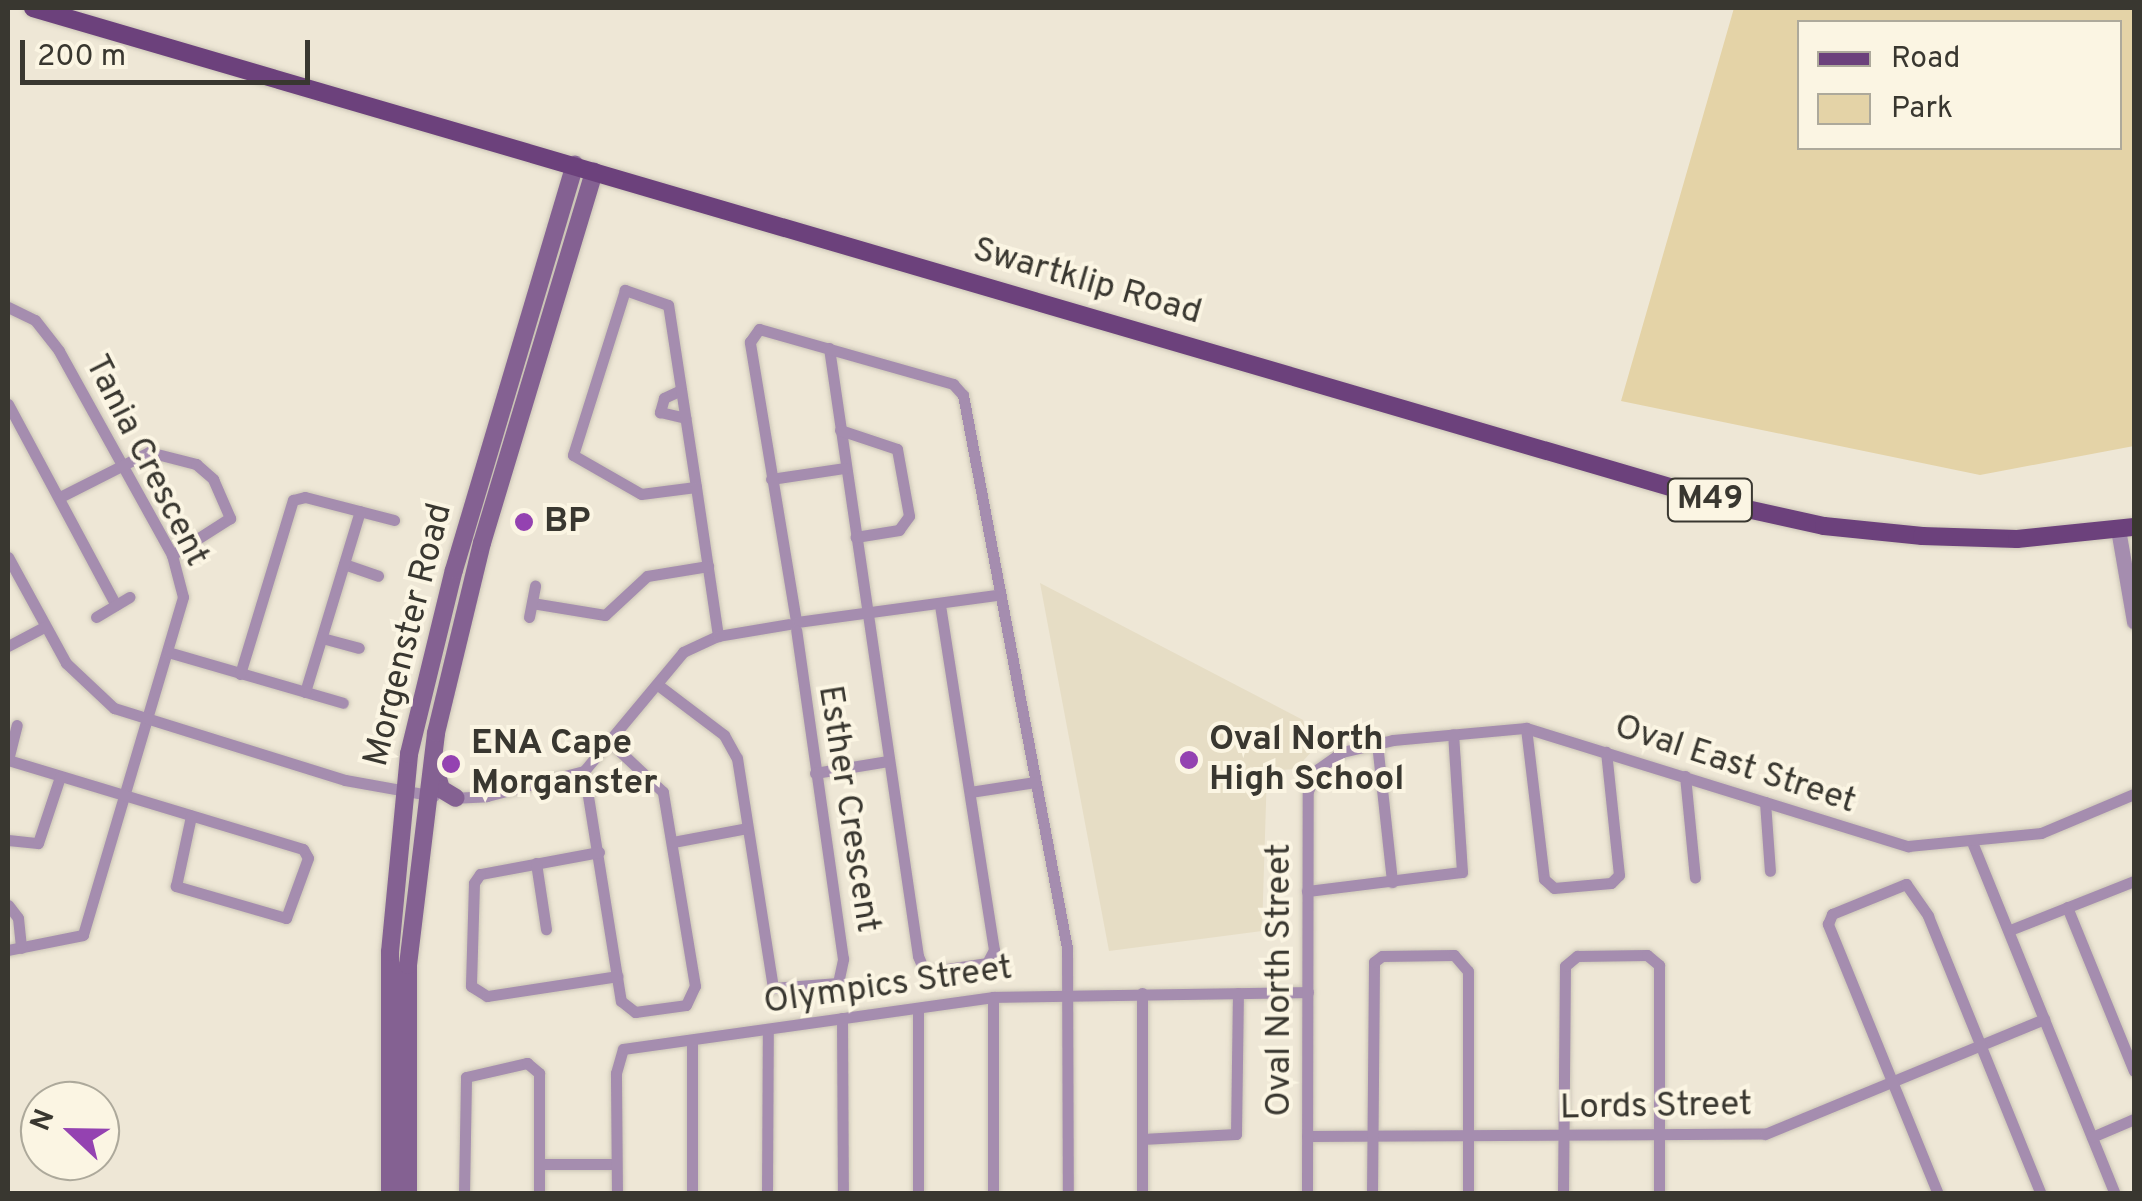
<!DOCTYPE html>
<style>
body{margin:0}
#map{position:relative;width:2142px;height:1201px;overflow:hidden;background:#eee7d6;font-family:Overpass,sans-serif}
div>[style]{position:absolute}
.built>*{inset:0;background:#e6ddc5}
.green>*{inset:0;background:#e4d3a7}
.roads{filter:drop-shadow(0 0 2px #cac4b5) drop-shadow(0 0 2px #cac4b5)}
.minor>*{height:11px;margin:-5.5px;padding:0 5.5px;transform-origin:5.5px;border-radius:5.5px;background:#a58daf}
.tertiary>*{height:15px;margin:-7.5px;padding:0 7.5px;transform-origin:7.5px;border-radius:7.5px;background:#a58daf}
.secondary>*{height:18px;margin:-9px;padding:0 9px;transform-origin:9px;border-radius:9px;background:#846192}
.primary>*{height:18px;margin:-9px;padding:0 9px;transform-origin:9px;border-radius:9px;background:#6c417c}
.dots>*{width:28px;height:28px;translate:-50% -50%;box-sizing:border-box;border:5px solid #fbf5e3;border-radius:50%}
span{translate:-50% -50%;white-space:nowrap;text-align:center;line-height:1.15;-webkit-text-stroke:8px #fbf5e3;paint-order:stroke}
.shield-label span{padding:2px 8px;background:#fbf5e3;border:2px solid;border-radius:8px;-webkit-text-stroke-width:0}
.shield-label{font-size:32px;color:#393730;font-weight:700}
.street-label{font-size:35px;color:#393730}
.poi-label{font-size:35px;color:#393730;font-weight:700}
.left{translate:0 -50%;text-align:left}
.frame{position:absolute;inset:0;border:10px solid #393730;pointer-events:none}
.legend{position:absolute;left:1797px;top:20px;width:325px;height:130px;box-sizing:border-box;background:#fbf5e3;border:2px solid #ada99b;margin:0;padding:12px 18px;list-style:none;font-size:30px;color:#393730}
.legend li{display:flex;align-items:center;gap:20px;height:50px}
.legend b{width:50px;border:2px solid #ada99b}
.north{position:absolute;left:20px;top:1081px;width:100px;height:100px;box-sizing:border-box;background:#fbf5e3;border:2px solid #ada99b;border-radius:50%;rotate:292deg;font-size:28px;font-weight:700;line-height:40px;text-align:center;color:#393730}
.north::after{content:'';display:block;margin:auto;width:35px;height:45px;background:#9442b1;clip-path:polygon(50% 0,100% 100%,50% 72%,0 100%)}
.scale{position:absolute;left:20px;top:40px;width:290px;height:45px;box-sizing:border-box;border:5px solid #393730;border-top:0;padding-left:12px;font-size:30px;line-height:35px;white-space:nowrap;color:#393730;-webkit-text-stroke:8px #fbf5e3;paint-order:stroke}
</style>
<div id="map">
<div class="built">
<div style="clip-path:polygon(1040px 583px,1303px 720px,1312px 751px,1296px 769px,1267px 771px,1262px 931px,1109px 951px)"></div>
</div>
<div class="green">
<div style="clip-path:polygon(evenodd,1734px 8px,2134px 8px,2134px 446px,1980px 475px,1621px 401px,1734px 8px,1800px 22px,2120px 22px,2120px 148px,1800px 148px,1800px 22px)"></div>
</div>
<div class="roads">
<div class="minor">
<div style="left:8px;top:307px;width:30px;rotate:26deg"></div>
<div style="left:35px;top:320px;width:39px;rotate:52deg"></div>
<div style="left:59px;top:351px;width:233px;rotate:61deg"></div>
<div style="left:172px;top:555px;width:43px;rotate:75.3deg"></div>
<div style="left:183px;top:597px;width:352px;rotate:106.5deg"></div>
<div style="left:83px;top:935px;width:76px;rotate:168.7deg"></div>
<div style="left:829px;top:348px;width:614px;rotate:81.67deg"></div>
<div style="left:918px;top:956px;width:13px;rotate:67deg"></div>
<div style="left:923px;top:968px;width:11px;rotate:15deg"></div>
<div style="left:934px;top:971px;width:54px;rotate:-8.6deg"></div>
<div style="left:987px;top:963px;width:15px;rotate:-62deg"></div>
<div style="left:994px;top:950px;width:349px;rotate:-98.9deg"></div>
<div style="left:681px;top:390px;width:19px;rotate:155deg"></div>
<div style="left:664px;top:398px;width:15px;rotate:106deg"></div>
<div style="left:660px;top:412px;width:26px;rotate:13deg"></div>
<div style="left:8px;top:404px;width:228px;rotate:61.8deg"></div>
<div style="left:840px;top:430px;width:60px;rotate:18.4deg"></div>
<div style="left:897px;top:449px;width:68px;rotate:79.8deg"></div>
<div style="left:909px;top:516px;width:17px;rotate:126deg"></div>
<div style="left:899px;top:530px;width:44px;rotate:170.8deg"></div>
<div style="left:771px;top:479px;width:75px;rotate:-8.5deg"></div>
<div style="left:696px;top:487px;width:184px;rotate:-98.7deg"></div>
<div style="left:668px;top:305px;width:46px;rotate:-160.8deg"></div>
<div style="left:625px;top:290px;width:173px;rotate:107.5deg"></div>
<div style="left:573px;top:455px;width:78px;rotate:29.8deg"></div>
<div style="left:641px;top:494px;width:55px;rotate:-7.3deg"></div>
<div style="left:696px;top:487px;width:151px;rotate:81.6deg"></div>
<div style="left:60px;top:497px;width:100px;rotate:-26.8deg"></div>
<div style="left:149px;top:452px;width:49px;rotate:14.3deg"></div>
<div style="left:196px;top:464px;width:23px;rotate:41deg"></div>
<div style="left:213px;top:479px;width:43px;rotate:66.4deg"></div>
<div style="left:230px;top:518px;width:69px;rotate:147.5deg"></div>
<div style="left:8px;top:557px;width:121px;rotate:61.3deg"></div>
<div style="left:66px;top:663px;width:66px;rotate:43.2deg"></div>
<div style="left:114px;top:708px;width:242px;rotate:17.3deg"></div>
<div style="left:345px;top:780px;width:90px;rotate:10.2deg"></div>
<div style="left:344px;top:564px;width:36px;rotate:19deg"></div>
<div style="left:532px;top:603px;width:74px;rotate:9.3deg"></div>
<div style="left:605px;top:615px;width:57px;rotate:-42.9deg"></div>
<div style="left:647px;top:576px;width:62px;rotate:-9.3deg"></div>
<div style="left:96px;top:617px;width:39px;rotate:-31deg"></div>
<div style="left:529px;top:617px;width:32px;rotate:-79deg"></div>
<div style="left:796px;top:621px;width:283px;rotate:-99.4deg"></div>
<div style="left:750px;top:342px;width:16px;rotate:-55deg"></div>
<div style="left:759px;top:329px;width:202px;rotate:15.8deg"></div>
<div style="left:953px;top:384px;width:15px;rotate:48deg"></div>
<div style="left:963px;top:395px;width:563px;rotate:79.35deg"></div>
<div style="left:1067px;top:948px;width:246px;rotate:89.8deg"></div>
<div style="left:797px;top:622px;width:203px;rotate:-7.7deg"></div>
<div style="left:322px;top:638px;width:38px;rotate:15deg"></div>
<div style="left:8px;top:646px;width:41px;rotate:-27.8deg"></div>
<div style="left:168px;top:652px;width:182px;rotate:16.2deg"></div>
<div style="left:240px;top:674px;width:182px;rotate:-73.1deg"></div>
<div style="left:293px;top:500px;width:12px;rotate:-14deg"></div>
<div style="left:305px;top:497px;width:92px;rotate:14.5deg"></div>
<div style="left:658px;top:685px;width:83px;rotate:37.1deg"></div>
<div style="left:724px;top:735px;width:26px;rotate:61deg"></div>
<div style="left:737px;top:758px;width:233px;rotate:81.1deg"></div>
<div style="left:773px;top:988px;width:65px;rotate:-4.4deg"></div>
<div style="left:838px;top:983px;width:25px;rotate:-78deg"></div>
<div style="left:843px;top:959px;width:332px;rotate:-98.1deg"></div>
<div style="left:305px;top:692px;width:189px;rotate:-73.1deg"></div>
<div style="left:1526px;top:728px;width:152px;rotate:83.2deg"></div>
<div style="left:1544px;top:879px;width:13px;rotate:42deg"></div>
<div style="left:1554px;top:888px;width:57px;rotate:-5deg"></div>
<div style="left:1611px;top:883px;width:11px;rotate:-45deg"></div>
<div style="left:1619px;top:875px;width:124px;rotate:-96deg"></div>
<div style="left:1377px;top:743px;width:140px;rotate:83.8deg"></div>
<div style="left:8px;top:760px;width:308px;rotate:16.8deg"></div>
<div style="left:303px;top:849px;width:10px;rotate:61deg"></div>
<div style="left:308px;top:858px;width:64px;rotate:110.1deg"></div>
<div style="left:286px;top:918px;width:115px;rotate:-163.8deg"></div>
<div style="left:176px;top:886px;width:72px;rotate:-77.9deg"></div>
<div style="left:8px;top:760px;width:36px;rotate:-76deg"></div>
<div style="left:584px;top:771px;width:233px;rotate:80.9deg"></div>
<div style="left:621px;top:1001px;width:18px;rotate:38deg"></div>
<div style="left:635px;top:1012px;width:51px;rotate:-7.8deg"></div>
<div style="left:686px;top:1005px;width:21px;rotate:-65deg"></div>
<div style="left:695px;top:986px;width:197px;rotate:-99.4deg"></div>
<div style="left:663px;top:792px;width:70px;rotate:-136.7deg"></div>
<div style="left:815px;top:773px;width:74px;rotate:-9.3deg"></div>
<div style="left:1685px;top:776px;width:102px;rotate:84.4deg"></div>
<div style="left:970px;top:792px;width:66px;rotate:-8.7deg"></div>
<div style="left:452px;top:798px;width:35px;rotate:-3deg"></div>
<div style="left:487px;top:796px;width:100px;rotate:-14.5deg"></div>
<div style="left:584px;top:771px;width:155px;rotate:-50.2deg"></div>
<div style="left:683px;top:652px;width:38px;rotate:-25deg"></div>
<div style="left:718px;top:636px;width:72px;rotate:-9.6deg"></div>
<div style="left:1765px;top:802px;width:69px;rotate:85.9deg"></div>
<div style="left:8px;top:840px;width:30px;rotate:6deg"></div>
<div style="left:38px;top:843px;width:70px;rotate:-71.6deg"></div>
<div style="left:673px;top:842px;width:75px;rotate:-10.7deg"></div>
<div style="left:1972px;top:842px;width:380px;rotate:67.9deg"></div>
<div style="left:599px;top:852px;width:121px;rotate:169.5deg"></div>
<div style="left:480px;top:874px;width:11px;rotate:124deg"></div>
<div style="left:474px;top:883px;width:103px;rotate:91.7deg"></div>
<div style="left:471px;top:986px;width:19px;rotate:32deg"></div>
<div style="left:487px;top:996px;width:132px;rotate:-8.7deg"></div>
<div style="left:536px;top:863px;width:67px;rotate:81.4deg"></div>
<div style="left:1307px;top:891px;width:156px;rotate:-7deg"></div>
<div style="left:1462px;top:872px;width:138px;rotate:-93.7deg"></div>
<div style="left:8px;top:905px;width:16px;rotate:52deg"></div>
<div style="left:18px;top:918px;width:30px;rotate:84deg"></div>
<div style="left:2067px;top:907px;width:177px;rotate:67.8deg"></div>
<div style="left:2010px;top:930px;width:133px;rotate:-21.6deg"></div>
<div style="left:842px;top:1018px;width:176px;rotate:89.7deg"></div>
<div style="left:692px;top:1040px;width:154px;rotate:90deg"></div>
<div style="left:1307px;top:1136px;width:458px;rotate:-0.3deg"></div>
<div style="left:1765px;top:1134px;width:302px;rotate:-22.4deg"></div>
<div style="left:2092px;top:1137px;width:46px;rotate:-23.2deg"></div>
<div style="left:1142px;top:1139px;width:94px;rotate:-3deg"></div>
<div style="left:1236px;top:1134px;width:141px;rotate:-89.2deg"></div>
<div style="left:539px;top:1164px;width:77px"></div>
<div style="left:464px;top:1194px;width:117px;rotate:-89deg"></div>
<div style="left:466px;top:1077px;width:63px;rotate:-12.9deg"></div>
<div style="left:527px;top:1063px;width:16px;rotate:40deg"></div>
<div style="left:539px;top:1073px;width:121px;rotate:90deg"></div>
<div style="left:617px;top:1194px;width:121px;rotate:-90.5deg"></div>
<div style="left:616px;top:1073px;width:25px;rotate:-74deg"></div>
<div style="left:623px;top:1049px;width:374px;rotate:-8deg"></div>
<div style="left:993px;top:997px;width:315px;rotate:-0.9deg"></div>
<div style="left:767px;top:1194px;width:164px;rotate:-89.7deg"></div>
<div style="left:918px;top:1194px;width:185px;rotate:-90deg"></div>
<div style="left:993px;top:1194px;width:197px;rotate:-90deg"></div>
<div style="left:1142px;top:1194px;width:201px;rotate:-90deg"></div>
<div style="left:1307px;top:1194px;width:403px;rotate:-89.9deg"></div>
<div style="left:1308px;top:791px;width:24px;rotate:-66deg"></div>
<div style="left:1318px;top:769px;width:29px;rotate:-35deg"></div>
<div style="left:1342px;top:752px;width:52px;rotate:-13.2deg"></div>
<div style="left:1393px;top:740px;width:134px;rotate:-5.2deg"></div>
<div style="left:1526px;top:728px;width:400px;rotate:17.2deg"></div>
<div style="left:1908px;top:846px;width:134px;rotate:-5.6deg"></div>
<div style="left:2041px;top:833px;width:101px;rotate:-22.8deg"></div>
<div style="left:1372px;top:1194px;width:232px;rotate:-89.5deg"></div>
<div style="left:1374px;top:962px;width:10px;rotate:-37deg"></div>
<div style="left:1382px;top:956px;width:72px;rotate:-0.8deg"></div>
<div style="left:1454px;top:955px;width:21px;rotate:49deg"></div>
<div style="left:1468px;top:971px;width:223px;rotate:90deg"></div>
<div style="left:1563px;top:1194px;width:228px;rotate:-89.5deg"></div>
<div style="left:1565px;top:966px;width:16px;rotate:-40deg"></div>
<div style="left:1577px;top:956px;width:70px;rotate:-0.8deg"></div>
<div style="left:1647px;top:955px;width:16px;rotate:40deg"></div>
<div style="left:1659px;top:965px;width:229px;rotate:90deg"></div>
<div style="left:1938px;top:1194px;width:292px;rotate:-112.2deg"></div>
<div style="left:1828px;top:924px;width:11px;rotate:-68deg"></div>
<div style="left:1832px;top:914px;width:80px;rotate:-22.1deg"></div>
<div style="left:1906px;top:884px;width:39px;rotate:55deg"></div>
<div style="left:1928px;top:916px;width:300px;rotate:67.9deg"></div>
</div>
<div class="tertiary">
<div style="left:2118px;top:529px;width:94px;rotate:80.2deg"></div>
</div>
<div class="secondary">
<div style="left:435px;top:768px;width:22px;rotate:74deg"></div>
<div style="left:441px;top:789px;width:17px;rotate:31deg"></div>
<div style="left:390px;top:1194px;width:242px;rotate:-90deg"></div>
<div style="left:390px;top:952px;width:199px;rotate:-84.5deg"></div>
<div style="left:409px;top:754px;width:189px;rotate:-76.3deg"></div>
<div style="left:454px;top:570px;width:423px;rotate:-73.4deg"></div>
<div style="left:408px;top:1194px;width:229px;rotate:-90deg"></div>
<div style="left:408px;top:965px;width:234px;rotate:-83.1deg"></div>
<div style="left:436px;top:733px;width:195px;rotate:-76.4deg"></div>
<div style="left:482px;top:543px;width:388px;rotate:-73.2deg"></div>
</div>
<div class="primary">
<div style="left:33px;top:8px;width:1777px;rotate:16.31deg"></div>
<div style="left:1738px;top:507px;width:88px;rotate:12.5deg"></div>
<div style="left:1824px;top:526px;width:99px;rotate:5.8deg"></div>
<div style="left:1922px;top:536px;width:95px;rotate:1.8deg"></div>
<div style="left:2017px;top:539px;width:118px;rotate:-5.9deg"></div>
</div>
</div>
<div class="dots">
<div style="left:524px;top:522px;background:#9442b1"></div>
<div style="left:1189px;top:760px;background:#9442b1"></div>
<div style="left:451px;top:764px;background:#9442b1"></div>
</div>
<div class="shield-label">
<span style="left:1710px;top:500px">M49</span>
</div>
<div class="street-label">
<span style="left:1087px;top:282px;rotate:16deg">Swartklip Road</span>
<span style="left:146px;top:461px;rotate:63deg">Tania Crescent</span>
<span style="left:409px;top:635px;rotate:-76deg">Morgenster Road</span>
<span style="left:1735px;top:765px;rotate:18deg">Oval East Street</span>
<span style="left:848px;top:809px;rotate:81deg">Esther Crescent</span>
<span style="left:1280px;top:980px;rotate:-90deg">Oval North Street</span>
<span style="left:888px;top:986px;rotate:-8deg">Olympics Street</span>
<span style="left:1656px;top:1107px;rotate:-1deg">Lords Street</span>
</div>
<div class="poi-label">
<span class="left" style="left:544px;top:522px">BP</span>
<span class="left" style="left:1209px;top:760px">Oval North<br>High School</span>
<span class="left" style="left:471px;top:764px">ENA Cape<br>Morganster</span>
</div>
<div class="frame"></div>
<ul class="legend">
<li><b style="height:12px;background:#6c417c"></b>Road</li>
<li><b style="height:28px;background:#e4d3a7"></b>Park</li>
</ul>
<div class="north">N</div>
<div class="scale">200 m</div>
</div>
